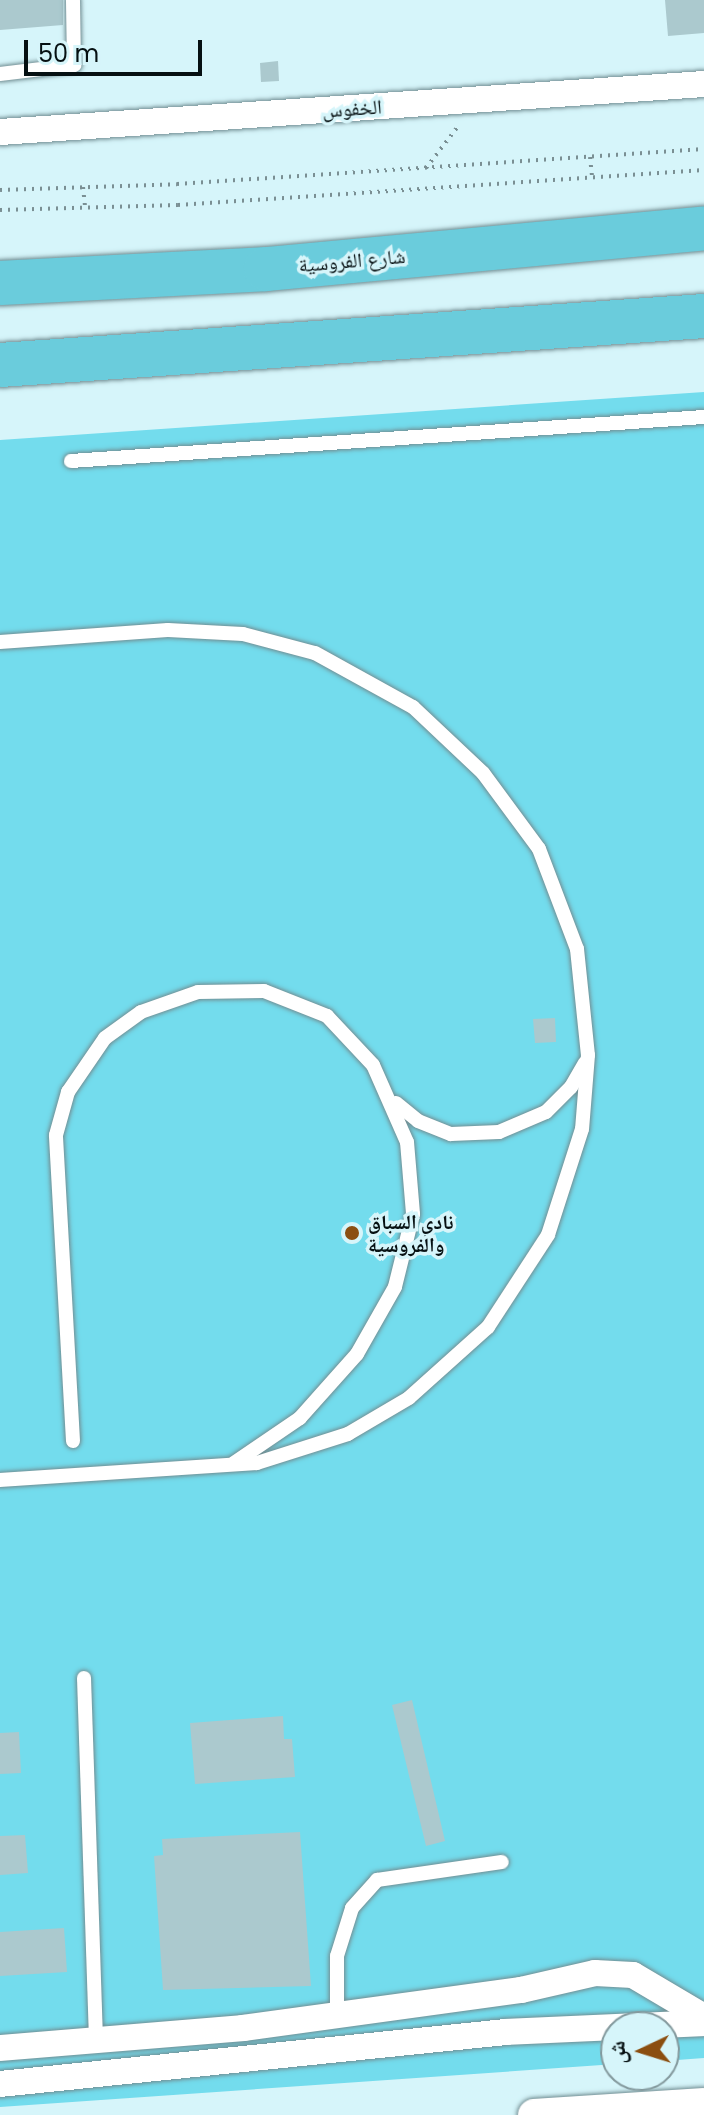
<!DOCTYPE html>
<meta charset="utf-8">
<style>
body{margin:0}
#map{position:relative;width:704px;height:2115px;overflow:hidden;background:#d6f5fa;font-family:Poppins,"Noto Naskh Arabic",sans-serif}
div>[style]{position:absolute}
.green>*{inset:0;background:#73dced}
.building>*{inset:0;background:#abc9ce}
.path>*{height:4px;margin-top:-2px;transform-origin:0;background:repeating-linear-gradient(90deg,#7a8f93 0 2px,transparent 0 8px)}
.roads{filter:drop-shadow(0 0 2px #728e93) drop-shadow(0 0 2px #728e93)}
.service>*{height:14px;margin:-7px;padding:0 7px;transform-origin:7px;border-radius:7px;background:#fff}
.minor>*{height:26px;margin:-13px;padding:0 13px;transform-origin:13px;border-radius:13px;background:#fff}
.tertiary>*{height:32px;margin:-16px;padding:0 16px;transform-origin:16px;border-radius:16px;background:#fff}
.trunk>*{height:44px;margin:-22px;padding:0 22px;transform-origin:22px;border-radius:22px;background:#6accdc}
.dots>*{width:22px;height:22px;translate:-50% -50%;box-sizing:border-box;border:4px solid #d6f5fa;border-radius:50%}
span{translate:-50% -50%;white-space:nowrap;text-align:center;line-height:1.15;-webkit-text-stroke:7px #d6f5fa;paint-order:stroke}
.street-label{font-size:20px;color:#061012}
.poi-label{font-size:20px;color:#061012;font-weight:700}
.left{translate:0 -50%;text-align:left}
.north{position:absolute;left:600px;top:2011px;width:80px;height:80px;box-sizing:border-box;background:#d6f5fa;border:2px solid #83999d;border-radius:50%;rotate:266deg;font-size:22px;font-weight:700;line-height:32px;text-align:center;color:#061012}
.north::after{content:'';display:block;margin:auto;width:28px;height:36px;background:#8b4e10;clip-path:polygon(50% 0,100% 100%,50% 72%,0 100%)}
.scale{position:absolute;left:24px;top:40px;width:178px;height:36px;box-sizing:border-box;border:4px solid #061012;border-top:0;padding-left:10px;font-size:24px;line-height:28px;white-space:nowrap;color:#061012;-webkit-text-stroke:6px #d6f5fa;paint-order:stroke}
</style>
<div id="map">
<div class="green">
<div style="clip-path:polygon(704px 392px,704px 2058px,664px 2061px,664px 2027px,616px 2027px,616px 2064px,0 2107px,0 440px)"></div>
</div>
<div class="building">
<div style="clip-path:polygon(0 0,63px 0,63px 25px,0 30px)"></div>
<div style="clip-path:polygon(665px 0,704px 0,704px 33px,668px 36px)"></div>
<div style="clip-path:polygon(278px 61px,279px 81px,261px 82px,260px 63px)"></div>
<div style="clip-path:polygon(555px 1018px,556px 1042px,535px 1043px,533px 1019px)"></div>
<div style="clip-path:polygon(412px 1700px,445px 1841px,426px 1846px,392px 1705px)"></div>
<div style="clip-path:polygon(283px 1716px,284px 1739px,292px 1739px,295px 1777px,195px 1784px,190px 1723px)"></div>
<div style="clip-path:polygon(19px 1732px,21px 1773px,0 1774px,0 1733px)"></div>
<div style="clip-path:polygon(300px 1832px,311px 1986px,163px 1990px,154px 1856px,163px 1855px,162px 1839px)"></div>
<div style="clip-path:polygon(25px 1835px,28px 1873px,0 1875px,0 1836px)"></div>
<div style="clip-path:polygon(64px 1928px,67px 1972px,0 1976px,0 1932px)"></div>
</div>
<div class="path">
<div style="left:590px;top:157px;width:20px;rotate:84deg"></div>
<div style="left:426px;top:168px;width:54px;rotate:-52.5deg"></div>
<div style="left:83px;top:187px;width:20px;rotate:84deg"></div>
<div style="left:0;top:190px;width:177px;rotate:-1.9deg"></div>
<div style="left:177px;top:184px;width:528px;rotate:-3.8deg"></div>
<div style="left:0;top:210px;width:178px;rotate:-1.6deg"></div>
<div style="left:178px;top:205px;width:527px;rotate:-3.81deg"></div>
</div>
<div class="roads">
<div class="service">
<div style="left:0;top:74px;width:75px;rotate:-6.9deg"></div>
<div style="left:74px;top:65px;width:65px;rotate:-90.9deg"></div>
<div style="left:71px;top:461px;width:635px;rotate:-3.98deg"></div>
<div style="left:0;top:642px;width:168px;rotate:-4.1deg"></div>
<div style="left:168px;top:630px;width:75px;rotate:3.1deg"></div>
<div style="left:243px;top:634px;width:74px;rotate:14.8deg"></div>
<div style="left:315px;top:653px;width:112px;rotate:28.9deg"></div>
<div style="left:413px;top:707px;width:96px;rotate:43.3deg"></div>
<div style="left:483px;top:773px;width:94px;rotate:53.6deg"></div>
<div style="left:539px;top:849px;width:107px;rotate:69.2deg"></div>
<div style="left:577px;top:949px;width:107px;rotate:84.1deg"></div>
<div style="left:588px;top:1055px;width:74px;rotate:94.6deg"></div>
<div style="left:582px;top:1129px;width:111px;rotate:107.8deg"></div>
<div style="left:548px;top:1235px;width:110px;rotate:123.1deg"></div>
<div style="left:488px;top:1327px;width:106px;rotate:138.1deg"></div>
<div style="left:409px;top:1398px;width:71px;rotate:149.5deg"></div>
<div style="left:348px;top:1434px;width:96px;rotate:162.3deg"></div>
<div style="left:257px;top:1463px;width:258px;rotate:176.2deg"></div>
<div style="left:396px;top:1103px;width:28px;rotate:39deg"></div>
<div style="left:418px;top:1121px;width:35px;rotate:22deg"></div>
<div style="left:451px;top:1134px;width:48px;rotate:-2.4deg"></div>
<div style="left:499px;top:1132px;width:51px;rotate:-23.1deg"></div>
<div style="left:546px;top:1112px;width:35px;rotate:-45deg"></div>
<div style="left:571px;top:1087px;width:28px;rotate:-60deg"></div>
<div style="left:73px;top:1441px;width:306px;rotate:-93.2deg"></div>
<div style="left:56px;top:1135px;width:45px;rotate:-74.4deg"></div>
<div style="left:68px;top:1092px;width:65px;rotate:-55.6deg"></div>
<div style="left:105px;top:1038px;width:44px;rotate:-35.8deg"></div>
<div style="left:141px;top:1012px;width:60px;rotate:-19.3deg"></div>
<div style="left:198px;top:992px;width:66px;rotate:-0.9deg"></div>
<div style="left:264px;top:991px;width:68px;rotate:21.6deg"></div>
<div style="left:327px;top:1016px;width:67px;rotate:46.8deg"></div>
<div style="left:373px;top:1065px;width:84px;rotate:66.2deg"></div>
<div style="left:407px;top:1142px;width:72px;rotate:85.2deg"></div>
<div style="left:413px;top:1214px;width:75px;rotate:103.9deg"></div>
<div style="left:395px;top:1287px;width:77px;rotate:119.6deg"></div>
<div style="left:357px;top:1354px;width:86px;rotate:131.7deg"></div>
<div style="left:300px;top:1418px;width:80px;rotate:145.7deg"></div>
<div style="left:84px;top:1678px;width:363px;rotate:88.1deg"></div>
<div style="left:337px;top:2016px;width:60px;rotate:-90deg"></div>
<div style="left:337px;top:1956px;width:50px;rotate:-72.6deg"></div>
<div style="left:352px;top:1908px;width:38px;rotate:-48deg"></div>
<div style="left:377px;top:1880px;width:126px;rotate:-8.2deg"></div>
</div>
<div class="minor">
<div style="left:0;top:132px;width:706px;rotate:-3.9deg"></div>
<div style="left:0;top:2048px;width:244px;rotate:-4.7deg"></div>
<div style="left:243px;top:2028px;width:281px;rotate:-7.8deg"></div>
<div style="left:521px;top:1990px;width:76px;rotate:-12.9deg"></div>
<div style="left:595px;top:1973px;width:38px;rotate:3deg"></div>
<div style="left:633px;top:1975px;width:82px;rotate:30.6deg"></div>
<div style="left:0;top:2084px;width:509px;rotate:-5.87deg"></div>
<div style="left:506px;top:2032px;width:198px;rotate:-2.6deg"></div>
</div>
<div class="tertiary">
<div style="left:534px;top:2115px;width:170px;rotate:-3.7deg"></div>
</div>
<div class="trunk">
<div style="left:0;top:283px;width:266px;rotate:-3deg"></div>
<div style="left:266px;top:269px;width:440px;rotate:-5.3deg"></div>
<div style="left:0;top:365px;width:706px;rotate:-3.98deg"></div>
</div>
</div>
<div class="dots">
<div style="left:352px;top:1233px;background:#8b4e10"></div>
</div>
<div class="street-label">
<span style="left:352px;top:109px;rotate:-4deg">الخفوس</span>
<span style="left:352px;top:261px;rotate:-5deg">شارع الفروسية</span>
</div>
<div class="poi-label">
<span class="left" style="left:368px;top:1234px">نادي السباق<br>والفروسية</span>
</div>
<div class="north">ش</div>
<div class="scale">50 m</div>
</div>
